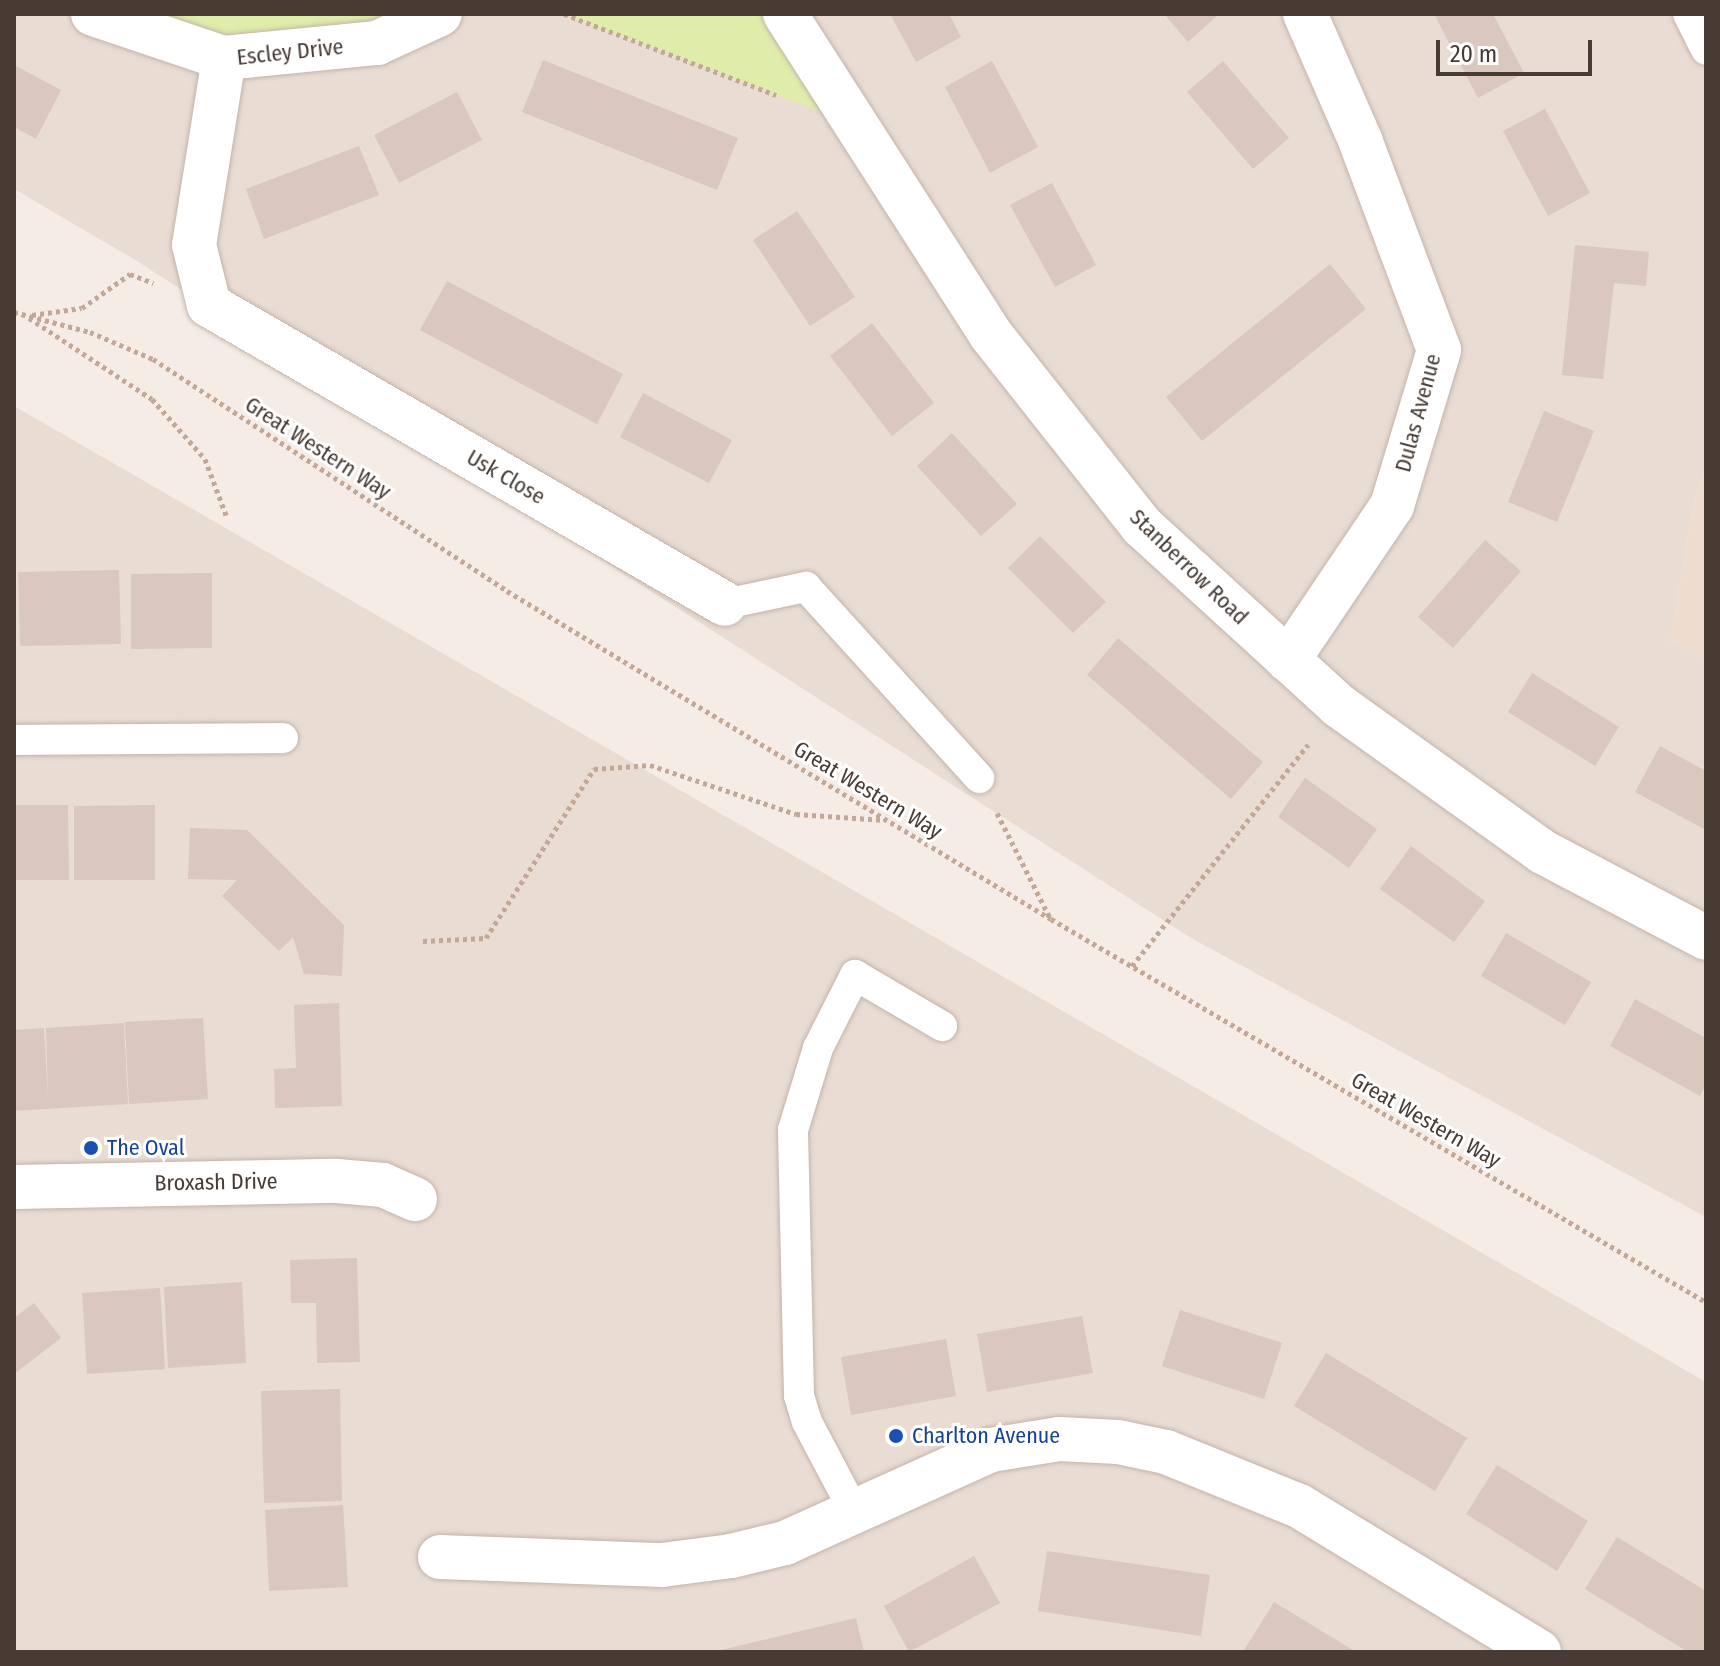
<!DOCTYPE html>
<style>
body{margin:0}
#map{position:relative;width:1720px;height:1666px;overflow:hidden;background:#f4ece5;font-family:"Fira Sans Condensed",sans-serif}
div>[style]{position:absolute}
.residential>*{inset:0;background:#e9dcd3}
.education>*{inset:0;background:#eeddce}
.green>*{inset:0;background:#dfecaa}
.building>*{inset:0;background:#dac7bd}
.path>*{height:5px;margin-top:-2.5px;transform-origin:0;background:repeating-linear-gradient(90deg,#c3a897 0 4px,transparent 0 8px)}
.roads{filter:drop-shadow(0 0 2px #c3b4aa) drop-shadow(0 0 2px #c3b4aa)}
.lane>*{height:30px;margin:-15px;padding:0 15px;transform-origin:15px;border-radius:15px;background:#fff}
.street>*{height:44px;margin:-22px;padding:0 22px;transform-origin:22px;border-radius:22px;background:#fff}
.dots>*{width:22px;height:22px;translate:-50% -50%;box-sizing:border-box;border:4px solid #fff;border-radius:50%}
span{translate:-50% -50%;white-space:nowrap;text-align:center;line-height:1.15;-webkit-text-stroke:6px #fff;paint-order:stroke}
.street-label{font-size:22px;color:#473b34}
.transit-label{font-size:22px;color:#164399}
.left{translate:0 -50%;text-align:left}
.frame{position:absolute;inset:0;border:16px solid #473b34;pointer-events:none}
.scale{position:absolute;left:1436px;top:40px;width:156px;height:36px;box-sizing:border-box;border:4px solid #473b34;border-top:0;padding-left:10px;font-size:24px;line-height:28px;white-space:nowrap;color:#473b34;-webkit-text-stroke:6px #fff;paint-order:stroke}
</style>
<div id="map">
<div class="residential">
<div style="clip-path:polygon(14px 14px,1706px 14px,1706px 466px,1694px 502px,1671px 641px,1706px 660px,1706px 1217px,1191px 938px,137px 261px,14px 189px)"></div>
<div style="clip-path:polygon(14px 406px,1706px 1382px,1706px 1652px,14px 1652px)"></div>
</div>
<div class="education">
<div style="clip-path:polygon(1706px 466px,1706px 660px,1671px 641px,1694px 502px)"></div>
</div>
<div class="green">
<div style="clip-path:polygon(93px 14px,440px 14px,224px 58px)"></div>
<div style="clip-path:polygon(564px 14px,785px 14px,856px 125px)"></div>
</div>
<div class="building">
<div style="clip-path:polygon(890px 14px,949px 14px,961px 37px,916px 62px)"></div>
<div style="clip-path:polygon(1164px 14px,1219px 14px,1188px 42px)"></div>
<div style="clip-path:polygon(1434px 14px,1493px 14px,1524px 73px,1478px 98px)"></div>
<div style="clip-path:polygon(543px 60px,738px 138px,717px 190px,522px 112px)"></div>
<div style="clip-path:polygon(992px 61px,1038px 147px,990px 173px,945px 87px)"></div>
<div style="clip-path:polygon(1223px 61px,1289px 138px,1253px 169px,1187px 92px)"></div>
<div style="clip-path:polygon(14px 65px,61px 90px,36px 139px,14px 127px)"></div>
<div style="clip-path:polygon(457px 92px,482px 140px,399px 183px,374px 135px)"></div>
<div style="clip-path:polygon(1545px 109px,1590px 193px,1548px 216px,1503px 131px)"></div>
<div style="clip-path:polygon(359px 146px,379px 195px,264px 239px,246px 189px)"></div>
<div style="clip-path:polygon(1052px 183px,1096px 265px,1055px 287px,1010px 205px)"></div>
<div style="clip-path:polygon(797px 211px,855px 297px,810px 326px,753px 240px)"></div>
<div style="clip-path:polygon(1575px 245px,1649px 252px,1646px 286px,1614px 283px,1603px 379px,1562px 375px)"></div>
<div style="clip-path:polygon(1330px 264px,1366px 309px,1202px 441px,1166px 397px)"></div>
<div style="clip-path:polygon(447px 281px,623px 374px,597px 424px,420px 330px)"></div>
<div style="clip-path:polygon(872px 323px,934px 403px,892px 436px,830px 356px)"></div>
<div style="clip-path:polygon(643px 393px,732px 440px,709px 483px,620px 437px)"></div>
<div style="clip-path:polygon(1544px 411px,1594px 431px,1557px 522px,1508px 502px)"></div>
<div style="clip-path:polygon(952px 433px,1017px 504px,981px 536px,917px 466px)"></div>
<div style="clip-path:polygon(1040px 536px,1106px 602px,1073px 633px,1008px 568px)"></div>
<div style="clip-path:polygon(1485px 540px,1521px 571px,1453px 648px,1418px 617px)"></div>
<div style="clip-path:polygon(119px 570px,121px 644px,20px 646px,18px 572px)"></div>
<div style="clip-path:polygon(212px 573px,212px 648px,131px 649px,131px 574px)"></div>
<div style="clip-path:polygon(1118px 638px,1263px 762px,1231px 799px,1087px 675px)"></div>
<div style="clip-path:polygon(1532px 673px,1619px 727px,1595px 766px,1508px 712px)"></div>
<div style="clip-path:polygon(1660px 746px,1706px 771px,1706px 830px,1635px 792px)"></div>
<div style="clip-path:polygon(1305px 778px,1377px 829px,1349px 868px,1278px 817px)"></div>
<div style="clip-path:polygon(14px 805px,68px 805px,69px 880px,14px 880px)"></div>
<div style="clip-path:polygon(155px 805px,155px 880px,74px 880px,74px 806px)"></div>
<div style="clip-path:polygon(190px 828px,247px 830px,344px 925px,342px 976px,304px 974px,293px 937px,279px 951px,222px 896px,237px 880px,188px 879px)"></div>
<div style="clip-path:polygon(1411px 846px,1485px 901px,1454px 942px,1380px 889px)"></div>
<div style="clip-path:polygon(1506px 933px,1591px 982px,1565px 1025px,1481px 976px)"></div>
<div style="clip-path:polygon(1635px 999px,1706px 1038px,1706px 1084px,1700px 1096px,1610px 1046px)"></div>
<div style="clip-path:polygon(339px 1003px,342px 1106px,275px 1108px,274px 1069px,296px 1068px,294px 1005px)"></div>
<div style="clip-path:polygon(203px 1018px,208px 1099px,129px 1104px,125px 1022px)"></div>
<div style="clip-path:polygon(124px 1023px,128px 1104px,14px 1111px,14px 1030px,44px 1028px,48px 1099px,46px 1028px)"></div>
<div style="clip-path:polygon(357px 1258px,360px 1362px,317px 1363px,316px 1303px,291px 1303px,290px 1260px)"></div>
<div style="clip-path:polygon(242px 1282px,246px 1363px,168px 1368px,164px 1287px)"></div>
<div style="clip-path:polygon(160px 1288px,165px 1369px,87px 1374px,82px 1293px)"></div>
<div style="clip-path:polygon(34px 1303px,61px 1338px,14px 1374px,14px 1318px)"></div>
<div style="clip-path:polygon(1180px 1310px,1282px 1343px,1264px 1399px,1162px 1366px)"></div>
<div style="clip-path:polygon(1082px 1316px,1093px 1373px,987px 1392px,977px 1334px)"></div>
<div style="clip-path:polygon(946px 1339px,956px 1396px,851px 1415px,841px 1357px)"></div>
<div style="clip-path:polygon(1326px 1353px,1467px 1438px,1435px 1491px,1294px 1406px)"></div>
<div style="clip-path:polygon(340px 1389px,342px 1501px,264px 1503px,261px 1391px)"></div>
<div style="clip-path:polygon(1497px 1465px,1588px 1521px,1557px 1571px,1466px 1514px)"></div>
<div style="clip-path:polygon(343px 1505px,348px 1587px,269px 1591px,265px 1510px)"></div>
<div style="clip-path:polygon(1617px 1537px,1706px 1591px,1706px 1652px,1688px 1652px,1585px 1589px)"></div>
<div style="clip-path:polygon(1047px 1551px,1210px 1575px,1201px 1636px,1038px 1611px)"></div>
<div style="clip-path:polygon(974px 1556px,1000px 1603px,909px 1652px,884px 1606px)"></div>
<div style="clip-path:polygon(1274px 1602px,1356px 1652px,1243px 1652px)"></div>
<div style="clip-path:polygon(856px 1618px,864px 1652px,718px 1652px,717px 1651px)"></div>
</div>
<div class="path">
<div style="left:564px;top:14px;width:227px;rotate:20.9deg"></div>
<div style="left:14px;top:312px;width:79px;rotate:14.7deg"></div>
<div style="left:90px;top:332px;width:69px;rotate:23.2deg"></div>
<div style="left:153px;top:359px;width:423px;rotate:33.2deg"></div>
<div style="left:507px;top:591px;width:635px;rotate:31.09deg"></div>
<div style="left:1051px;top:919px;width:759px;rotate:30.32deg"></div>
<div style="left:32px;top:315px;width:50px;rotate:-8deg"></div>
<div style="left:82px;top:308px;width:59px;rotate:-35.3deg"></div>
<div style="left:130px;top:274px;width:25px;rotate:21deg"></div>
<div style="left:29px;top:318px;width:147px;rotate:33.4deg"></div>
<div style="left:152px;top:399px;width:80px;rotate:48.5deg"></div>
<div style="left:205px;top:459px;width:60px;rotate:69.4deg"></div>
<div style="left:997px;top:813px;width:118px;rotate:63.2deg"></div>
<div style="left:423px;top:941px;width:63px;rotate:-2.7deg"></div>
<div style="left:486px;top:938px;width:201px;rotate:-57.4deg"></div>
<div style="left:594px;top:769px;width:56px;rotate:-4.1deg"></div>
<div style="left:650px;top:765px;width:154px;rotate:18.6deg"></div>
<div style="left:796px;top:814px;width:89px;rotate:3.9deg"></div>
<div style="left:1132px;top:966px;width:283px;rotate:-51.5deg"></div>
</div>
<div class="roads">
<div class="lane">
<div style="left:1688px;top:14px;width:40px;rotate:63.4deg"></div>
<div style="left:725px;top:604px;width:83px;rotate:-11.9deg"></div>
<div style="left:806px;top:587px;width:258px;rotate:47.8deg"></div>
<div style="left:14px;top:740px;width:269px;rotate:-0.4deg"></div>
<div style="left:854px;top:1511px;width:101px;rotate:-117.8deg"></div>
<div style="left:807px;top:1422px;width:27px;rotate:-107deg"></div>
<div style="left:799px;top:1396px;width:266px;rotate:-91.3deg"></div>
<div style="left:793px;top:1130px;width:86px;rotate:-73deg"></div>
<div style="left:818px;top:1048px;width:82px;rotate:-63.1deg"></div>
<div style="left:855px;top:975px;width:101px;rotate:30.4deg"></div>
</div>
<div class="street">
<div style="left:93px;top:14px;width:138px;rotate:18.6deg"></div>
<div style="left:224px;top:58px;width:154px;rotate:-5.6deg"></div>
<div style="left:377px;top:43px;width:69px;rotate:-24.7deg"></div>
<div style="left:785px;top:14px;width:381px;rotate:57.3deg"></div>
<div style="left:991px;top:335px;width:243px;rotate:51.7deg"></div>
<div style="left:1142px;top:526px;width:267px;rotate:42.4deg"></div>
<div style="left:1339px;top:706px;width:251px;rotate:35.6deg"></div>
<div style="left:1543px;top:852px;width:184px;rotate:27.8deg"></div>
<div style="left:224px;top:58px;width:189px;rotate:99.1deg"></div>
<div style="left:194px;top:245px;width:62px;rotate:76deg"></div>
<div style="left:209px;top:305px;width:596px;rotate:30.09deg"></div>
<div style="left:1288px;top:660px;width:186px;rotate:-56deg"></div>
<div style="left:1392px;top:506px;width:163px;rotate:-73.2deg"></div>
<div style="left:1439px;top:350px;width:222px;rotate:-110.6deg"></div>
<div style="left:1361px;top:142px;width:140px;rotate:-113.6deg"></div>
<div style="left:14px;top:1187px;width:323px;rotate:-1.1deg"></div>
<div style="left:337px;top:1181px;width:46px;rotate:5deg"></div>
<div style="left:383px;top:1185px;width:35px;rotate:24deg"></div>
<div style="left:440px;top:1557px;width:222px;rotate:2.1deg"></div>
<div style="left:662px;top:1565px;width:70px;rotate:-7.4deg"></div>
<div style="left:731px;top:1556px;width:56px;rotate:-13.5deg"></div>
<div style="left:785px;top:1543px;width:226px;rotate:-24.3deg"></div>
<div style="left:991px;top:1450px;width:69px;rotate:-9.2deg"></div>
<div style="left:1059px;top:1439px;width:59px;rotate:2.9deg"></div>
<div style="left:1118px;top:1442px;width:49px;rotate:11.8deg"></div>
<div style="left:1166px;top:1452px;width:144px;rotate:22.1deg"></div>
<div style="left:1299px;top:1506px;width:281px;rotate:31.3deg"></div>
</div>
</div>
<div class="dots">
<div style="left:91px;top:1148px;background:#1a4fb4"></div>
<div style="left:896px;top:1436px;background:#1a4fb4"></div>
</div>
<div class="street-label">
<span style="left:290px;top:52px;rotate:-6deg">Escley Drive</span>
<span style="left:1418px;top:413px;rotate:-75deg">Dulas Avenue</span>
<span style="left:318px;top:448px;rotate:33deg">Great Western Way</span>
<span style="left:506px;top:477px;rotate:30deg">Usk Close</span>
<span style="left:1189px;top:567px;rotate:44deg">Stanberrow Road</span>
<span style="left:868px;top:790px;rotate:31deg">Great Western Way</span>
<span style="left:1426px;top:1120px;rotate:30deg">Great Western Way</span>
<span style="left:216px;top:1182px;rotate:-1deg">Broxash Drive</span>
</div>
<div class="transit-label">
<span class="left" style="left:107px;top:1148px">The Oval</span>
<span class="left" style="left:912px;top:1436px">Charlton Avenue</span>
</div>
<div class="frame"></div>
<div class="scale">20 m</div>
</div>
